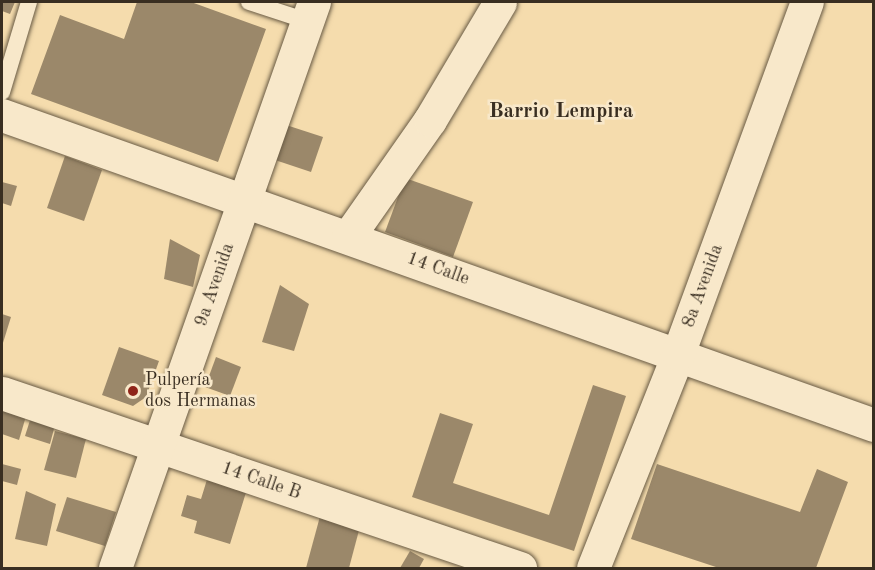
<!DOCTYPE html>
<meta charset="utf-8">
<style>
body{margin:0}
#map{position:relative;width:875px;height:570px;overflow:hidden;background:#f5dcad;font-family:"Old Standard TT",serif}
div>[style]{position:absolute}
.building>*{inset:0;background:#9b886a}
.roads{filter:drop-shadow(0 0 2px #685a44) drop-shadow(0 0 2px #685a44)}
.lane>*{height:16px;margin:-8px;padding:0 8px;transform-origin:8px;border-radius:8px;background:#f8e8ca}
.street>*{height:33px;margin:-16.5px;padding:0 16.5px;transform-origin:16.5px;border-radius:16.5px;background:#f8e8ca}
.dots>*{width:16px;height:16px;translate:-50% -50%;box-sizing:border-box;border:3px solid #f8e8ca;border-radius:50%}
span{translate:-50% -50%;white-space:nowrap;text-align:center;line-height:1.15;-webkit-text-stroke:5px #f8e8ca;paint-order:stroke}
.street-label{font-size:18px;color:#392e21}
.poi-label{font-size:18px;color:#392e21}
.left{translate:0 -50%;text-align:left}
.quarter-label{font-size:21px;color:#392e21;font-weight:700}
.frame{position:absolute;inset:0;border:3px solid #392e21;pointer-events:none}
</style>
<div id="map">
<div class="building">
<div style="clip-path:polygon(2px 2px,15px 2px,10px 14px,2px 11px)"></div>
<div style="clip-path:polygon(137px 2px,191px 2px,266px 29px,218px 162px,31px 94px,60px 15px,124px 39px)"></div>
<div style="clip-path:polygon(283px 124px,323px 137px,311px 172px,272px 159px)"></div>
<div style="clip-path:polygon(65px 156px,102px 170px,84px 221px,47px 208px)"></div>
<div style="clip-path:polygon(405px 178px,473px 202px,453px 257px,385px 232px)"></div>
<div style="clip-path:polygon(2px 182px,17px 186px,11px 206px,2px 203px)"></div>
<div style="clip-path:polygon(170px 239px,200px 255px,193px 287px,164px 279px)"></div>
<div style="clip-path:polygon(280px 285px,309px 304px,294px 351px,262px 342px)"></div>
<div style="clip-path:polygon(2px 314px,11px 317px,2px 346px)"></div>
<div style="clip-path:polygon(119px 347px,159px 361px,146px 397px,133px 406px,102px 395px)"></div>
<div style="clip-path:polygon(216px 357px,241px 367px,230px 396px,205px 387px)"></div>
<div style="clip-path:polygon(593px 385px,626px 396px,574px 551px,412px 497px,440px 413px,473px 424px,453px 483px,549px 515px)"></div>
<div style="clip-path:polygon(2px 397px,29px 406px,19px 440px,2px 434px)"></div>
<div style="clip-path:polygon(32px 414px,56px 421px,50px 444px,25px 436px)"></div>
<div style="clip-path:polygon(55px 431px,86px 439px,76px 478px,44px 470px)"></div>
<div style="clip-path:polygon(2px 464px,21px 469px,17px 485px,2px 481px)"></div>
<div style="clip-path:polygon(657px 464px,800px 512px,817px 469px,848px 482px,816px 568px,719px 568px,631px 539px)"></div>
<div style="clip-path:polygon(209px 473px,248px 486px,230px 544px,194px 533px,197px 521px,181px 516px,187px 495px,201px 499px)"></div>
<div style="clip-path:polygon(26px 491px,56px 504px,47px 546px,15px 539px)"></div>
<div style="clip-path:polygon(67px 497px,116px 512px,105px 546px,56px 531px)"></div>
<div style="clip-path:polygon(322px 509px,362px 519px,349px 568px,306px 568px)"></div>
<div style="clip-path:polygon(410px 551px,424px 559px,419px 568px,400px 568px)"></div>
</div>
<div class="roads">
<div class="lane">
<div style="left:249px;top:2px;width:61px;rotate:18.1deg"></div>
<div style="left:2px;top:92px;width:94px;rotate:-73.3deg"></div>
</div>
<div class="street">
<div style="left:2px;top:115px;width:925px;rotate:19.57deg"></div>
<div style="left:348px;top:237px;width:143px;rotate:-55deg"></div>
<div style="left:430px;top:120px;width:137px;rotate:-59.3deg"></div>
<div style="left:2px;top:393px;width:547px;rotate:18.67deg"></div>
<div style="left:115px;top:568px;width:600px;rotate:-70.63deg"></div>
<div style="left:593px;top:568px;width:230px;rotate:-68.3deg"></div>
<div style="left:678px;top:354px;width:375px;rotate:-69.9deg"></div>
</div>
</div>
<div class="dots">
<div style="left:133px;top:391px;background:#8f2418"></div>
</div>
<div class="street-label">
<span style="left:438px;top:269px;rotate:20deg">14 Calle</span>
<span style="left:215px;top:285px;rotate:-71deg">9a Avenida</span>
<span style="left:703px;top:286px;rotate:-70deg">8a Avenida</span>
<span style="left:261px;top:481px;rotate:19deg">14 Calle B</span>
</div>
<div class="poi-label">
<span class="left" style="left:145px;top:391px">Pulpería<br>dos Hermanas</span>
</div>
<div class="quarter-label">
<span style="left:561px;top:112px">Barrio Lempira</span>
</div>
<div class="frame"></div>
</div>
